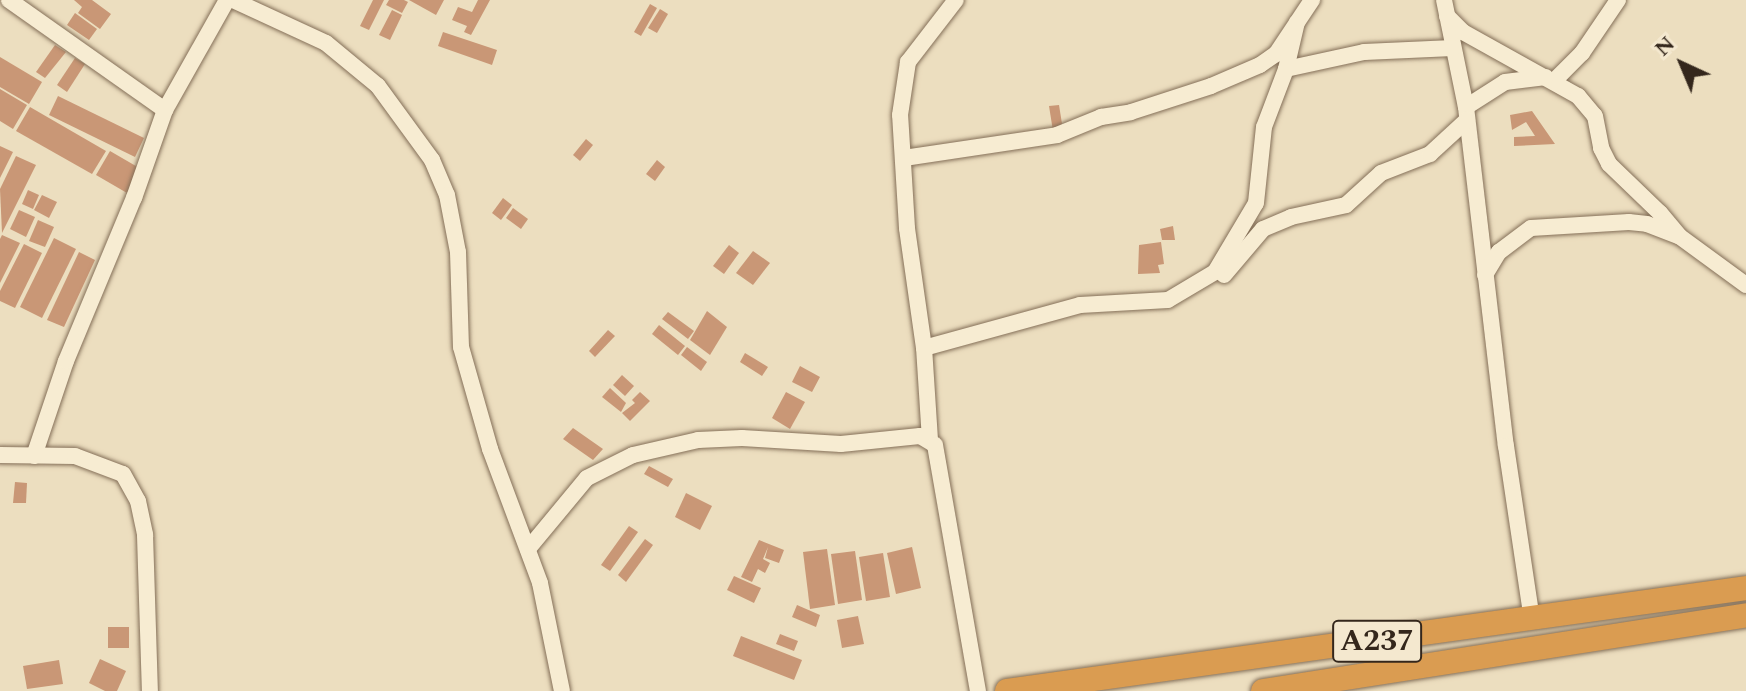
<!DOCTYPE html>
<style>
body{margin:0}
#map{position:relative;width:1746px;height:691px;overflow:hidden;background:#ecdebf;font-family:Spectral,serif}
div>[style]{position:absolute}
.building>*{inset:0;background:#c99776}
.roads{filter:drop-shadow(0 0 2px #846f58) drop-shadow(0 0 2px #846f58)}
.minor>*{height:16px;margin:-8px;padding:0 8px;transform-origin:8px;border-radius:8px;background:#f7ecd2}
.highway>*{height:24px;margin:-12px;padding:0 12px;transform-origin:12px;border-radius:12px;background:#da9c51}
span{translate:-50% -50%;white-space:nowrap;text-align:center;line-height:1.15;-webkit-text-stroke:8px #f4e8cf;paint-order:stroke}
.shield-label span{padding:2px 6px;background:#f4e8cf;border:2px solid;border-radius:6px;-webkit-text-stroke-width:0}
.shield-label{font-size:30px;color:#34271c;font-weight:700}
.north{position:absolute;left:1642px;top:24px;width:80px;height:80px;-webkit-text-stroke:6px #f4e8cf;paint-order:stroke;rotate:316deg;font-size:22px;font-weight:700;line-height:32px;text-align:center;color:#34271c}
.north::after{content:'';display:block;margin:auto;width:28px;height:36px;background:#34271c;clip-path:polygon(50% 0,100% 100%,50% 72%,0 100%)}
</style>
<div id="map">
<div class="building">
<div style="clip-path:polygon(74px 0,92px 0,111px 14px,100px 29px,78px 13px,82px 7px)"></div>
<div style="clip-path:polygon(373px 0,384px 0,369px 30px,360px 26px)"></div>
<div style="clip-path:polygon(389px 0,404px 0,408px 2px,402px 13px,386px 5px)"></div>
<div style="clip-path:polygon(409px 0,444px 0,436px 15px)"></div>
<div style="clip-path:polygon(478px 0,490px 0,471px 35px,464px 32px,467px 26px,452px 20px,458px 7px,472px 12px)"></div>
<div style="clip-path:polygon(650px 4px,657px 8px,641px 36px,634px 32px)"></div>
<div style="clip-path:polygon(660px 9px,668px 14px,657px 33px,648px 28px)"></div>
<div style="clip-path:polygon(392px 10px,402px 15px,390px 40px,379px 35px)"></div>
<div style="clip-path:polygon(75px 13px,97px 29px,89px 40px,67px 25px)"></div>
<div style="clip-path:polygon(443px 32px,497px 50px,492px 65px,438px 46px)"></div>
<div style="clip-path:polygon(55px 45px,66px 52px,45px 78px,36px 72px)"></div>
<div style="clip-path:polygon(0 57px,42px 82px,29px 104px,0 87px)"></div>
<div style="clip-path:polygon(75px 58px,85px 64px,67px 92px,57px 85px)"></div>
<div style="clip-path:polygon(0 89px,27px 105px,13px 129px,0 121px)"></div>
<div style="clip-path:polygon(58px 96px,144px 138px,135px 157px,49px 115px)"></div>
<div style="clip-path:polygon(1059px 105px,1063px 130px,1053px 131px,1049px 106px)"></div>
<div style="clip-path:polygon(30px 107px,106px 151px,92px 174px,16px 131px)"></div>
<div style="clip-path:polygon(1532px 111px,1555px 144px,1514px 146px,1514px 137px,1535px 136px,1526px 122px,1512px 130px,1510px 115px)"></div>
<div style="clip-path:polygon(586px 139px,593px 145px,580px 161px,573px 155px)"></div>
<div style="clip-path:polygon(0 146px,13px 152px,0 178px)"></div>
<div style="clip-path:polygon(110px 151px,141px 169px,127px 193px,96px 175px)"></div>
<div style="clip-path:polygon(16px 156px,36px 165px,2px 233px,0 189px)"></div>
<div style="clip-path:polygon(657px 160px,665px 167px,655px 181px,646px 174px)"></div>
<div style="clip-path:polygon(28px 190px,39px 195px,33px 209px,22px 204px)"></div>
<div style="clip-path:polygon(42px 195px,57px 202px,49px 218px,34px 210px)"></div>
<div style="clip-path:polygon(503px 198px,512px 205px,501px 220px,492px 213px)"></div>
<div style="clip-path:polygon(513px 208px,528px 219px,521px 229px,506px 218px)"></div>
<div style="clip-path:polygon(19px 210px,35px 217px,26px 237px,10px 229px)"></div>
<div style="clip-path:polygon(38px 220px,54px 227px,45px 247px,29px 241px)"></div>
<div style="clip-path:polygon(1173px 226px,1175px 240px,1162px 240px,1160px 229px)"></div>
<div style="clip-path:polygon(2px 235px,20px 243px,0 283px,0 239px)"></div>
<div style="clip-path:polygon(54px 238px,76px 249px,42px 318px,20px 307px)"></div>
<div style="clip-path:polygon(1161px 242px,1164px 264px,1158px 265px,1160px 273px,1138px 274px,1139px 245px)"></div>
<div style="clip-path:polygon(24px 244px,42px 253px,15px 308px,0 301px,0 291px)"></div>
<div style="clip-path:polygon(729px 245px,739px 253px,724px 274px,713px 266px)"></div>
<div style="clip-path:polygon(753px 251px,770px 263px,753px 285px,736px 273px)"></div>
<div style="clip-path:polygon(79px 252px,95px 260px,64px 327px,47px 320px)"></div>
<div style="clip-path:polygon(707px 311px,727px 327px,710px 355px,690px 340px)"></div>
<div style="clip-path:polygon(668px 312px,694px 331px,688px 339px,662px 319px)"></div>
<div style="clip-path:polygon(659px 325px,685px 346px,678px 355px,652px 334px)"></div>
<div style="clip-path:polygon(608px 330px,615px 336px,595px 357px,589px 351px)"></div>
<div style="clip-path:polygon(687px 347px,707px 362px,701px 371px,681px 355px)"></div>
<div style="clip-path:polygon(745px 353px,768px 367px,762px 376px,740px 362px)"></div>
<div style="clip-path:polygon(800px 366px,820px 377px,812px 392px,792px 382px)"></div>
<div style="clip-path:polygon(622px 375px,634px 386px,625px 396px,613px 385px)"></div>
<div style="clip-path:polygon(610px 388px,626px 403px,621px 412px,602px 397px)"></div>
<div style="clip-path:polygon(640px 392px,650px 401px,630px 421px,622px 413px,635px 403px,632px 400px)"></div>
<div style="clip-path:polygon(786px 392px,805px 402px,790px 429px,772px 418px)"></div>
<div style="clip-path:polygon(573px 428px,603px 449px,593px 460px,563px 439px)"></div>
<div style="clip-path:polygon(649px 466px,673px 479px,668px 487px,644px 474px)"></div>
<div style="clip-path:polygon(15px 482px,27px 483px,26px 503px,13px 503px)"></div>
<div style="clip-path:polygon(686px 493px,712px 506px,700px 530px,675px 517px)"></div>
<div style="clip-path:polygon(629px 526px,638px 532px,610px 571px,601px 565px)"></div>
<div style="clip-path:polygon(645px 539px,653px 545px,626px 582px,618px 575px)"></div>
<div style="clip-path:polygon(759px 540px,784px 550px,779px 563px,765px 558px,768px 547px,763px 559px,770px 563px,765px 573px,758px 569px,752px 582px,741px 577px)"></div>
<div style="clip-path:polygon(912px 547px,921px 588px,896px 594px,887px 553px)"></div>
<div style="clip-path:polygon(827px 549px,835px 605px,810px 609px,803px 552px)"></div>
<div style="clip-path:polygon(855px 551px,862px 600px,838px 604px,831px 554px)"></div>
<div style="clip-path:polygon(883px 553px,890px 597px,866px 601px,859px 557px)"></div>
<div style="clip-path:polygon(734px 576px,761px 588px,754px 603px,727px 590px)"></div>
<div style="clip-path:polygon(797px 605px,820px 615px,816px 627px,792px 617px)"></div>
<div style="clip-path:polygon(858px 616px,864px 644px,842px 648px,837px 620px)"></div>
<div style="clip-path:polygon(108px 627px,129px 627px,129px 648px,108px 648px)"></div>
<div style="clip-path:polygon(780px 634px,798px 641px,794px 651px,776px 644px)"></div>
<div style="clip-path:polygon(741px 636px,802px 660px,794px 680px,733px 656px)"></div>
<div style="clip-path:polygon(100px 659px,126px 671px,117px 691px,105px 691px,89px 683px)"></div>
<div style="clip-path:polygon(59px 660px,63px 684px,27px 689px,23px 666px)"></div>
</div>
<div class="roads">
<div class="minor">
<div style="left:9px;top:0;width:191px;rotate:35.2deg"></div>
<div style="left:233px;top:0;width:102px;rotate:24.8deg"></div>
<div style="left:326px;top:43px;width:67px;rotate:39.6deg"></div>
<div style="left:378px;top:86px;width:92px;rotate:53.9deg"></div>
<div style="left:432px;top:160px;width:38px;rotate:67deg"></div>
<div style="left:447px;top:195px;width:58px;rotate:79.1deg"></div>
<div style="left:458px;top:252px;width:95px;rotate:88.2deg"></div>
<div style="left:461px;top:347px;width:106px;rotate:74.1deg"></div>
<div style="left:490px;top:449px;width:143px;rotate:69.5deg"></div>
<div style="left:540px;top:583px;width:110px;rotate:78.5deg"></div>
<div style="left:1444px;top:0;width:109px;rotate:78.4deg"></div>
<div style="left:1466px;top:107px;width:341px;rotate:83.3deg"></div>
<div style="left:1506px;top:446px;width:175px;rotate:81.5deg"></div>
<div style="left:1447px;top:16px;width:23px;rotate:45deg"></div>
<div style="left:1463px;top:32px;width:132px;rotate:29.1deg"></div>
<div style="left:1578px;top:96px;width:26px;rotate:50deg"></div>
<div style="left:1595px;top:116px;width:33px;rotate:79deg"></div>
<div style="left:1601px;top:148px;width:18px;rotate:63deg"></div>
<div style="left:1609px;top:164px;width:71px;rotate:43.9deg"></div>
<div style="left:1660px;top:213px;width:30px;rotate:50deg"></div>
<div style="left:1286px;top:69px;width:80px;rotate:-12.3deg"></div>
<div style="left:1364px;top:52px;width:89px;rotate:-2.6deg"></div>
<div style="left:1554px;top:81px;width:40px;rotate:-45deg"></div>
<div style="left:1582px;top:53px;width:64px;rotate:-55.8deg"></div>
<div style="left:1466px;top:107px;width:46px;rotate:-32.7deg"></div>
<div style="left:1505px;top:82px;width:41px;rotate:-7deg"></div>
<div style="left:904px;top:158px;width:155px;rotate:-8.5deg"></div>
<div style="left:1057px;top:135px;width:48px;rotate:-22.2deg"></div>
<div style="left:1101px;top:117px;width:30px;rotate:-9deg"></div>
<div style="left:1131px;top:112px;width:84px;rotate:-18deg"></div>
<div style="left:1211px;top:86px;width:53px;rotate:-23.2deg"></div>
<div style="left:1260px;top:65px;width:19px;rotate:-35deg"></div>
<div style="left:1276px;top:54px;width:65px;rotate:-56.3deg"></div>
<div style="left:1224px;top:275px;width:60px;rotate:-49.7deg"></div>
<div style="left:1263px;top:229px;width:30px;rotate:-23deg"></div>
<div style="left:1291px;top:217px;width:56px;rotate:-12.3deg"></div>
<div style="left:1346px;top:205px;width:47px;rotate:-42.4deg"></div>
<div style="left:1381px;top:173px;width:53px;rotate:-21.2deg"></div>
<div style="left:1430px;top:154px;width:50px;rotate:-42.6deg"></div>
<div style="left:1485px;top:275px;width:27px;rotate:-59deg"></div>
<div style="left:1499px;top:252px;width:40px;rotate:-37deg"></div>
<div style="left:1531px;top:228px;width:98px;rotate:-3.5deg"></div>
<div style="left:1629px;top:222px;width:18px;rotate:6deg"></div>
<div style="left:1647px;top:224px;width:34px;rotate:21deg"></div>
<div style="left:1679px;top:236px;width:83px;rotate:36.2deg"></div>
<div style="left:924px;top:348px;width:162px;rotate:-15.4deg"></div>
<div style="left:1080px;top:305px;width:88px;rotate:-3.3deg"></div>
<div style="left:1168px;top:300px;width:55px;rotate:-30.8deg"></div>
<div style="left:1215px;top:272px;width:80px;rotate:-59.3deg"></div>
<div style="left:1256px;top:203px;width:76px;rotate:-84deg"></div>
<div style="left:1264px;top:127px;width:62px;rotate:-69.2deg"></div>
<div style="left:1286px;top:69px;width:48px;rotate:-76.8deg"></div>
<div style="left:930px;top:440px;width:92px;rotate:-93.7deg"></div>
<div style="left:924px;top:348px;width:121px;rotate:-98.1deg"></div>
<div style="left:907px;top:228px;width:113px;rotate:-93.5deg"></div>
<div style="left:900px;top:115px;width:54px;rotate:-81.4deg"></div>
<div style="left:908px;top:62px;width:78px;rotate:-52.3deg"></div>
<div style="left:0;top:455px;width:75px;rotate:0.8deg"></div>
<div style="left:75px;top:456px;width:51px;rotate:20.6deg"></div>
<div style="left:123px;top:474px;width:31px;rotate:61deg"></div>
<div style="left:138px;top:501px;width:35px;rotate:78deg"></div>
<div style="left:145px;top:535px;width:156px;rotate:88.2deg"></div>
<div style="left:34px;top:456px;width:100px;rotate:-71.4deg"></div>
<div style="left:66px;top:361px;width:177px;rotate:-67.4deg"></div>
<div style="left:134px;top:198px;width:93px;rotate:-70.6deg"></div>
<div style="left:165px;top:110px;width:126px;rotate:-60.6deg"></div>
<div style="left:528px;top:549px;width:92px;rotate:-50.3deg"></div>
<div style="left:587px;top:478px;width:51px;rotate:-26.6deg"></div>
<div style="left:633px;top:455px;width:67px;rotate:-13deg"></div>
<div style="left:698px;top:440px;width:44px;rotate:-2.6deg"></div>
<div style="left:742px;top:438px;width:99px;rotate:3.5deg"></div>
<div style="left:841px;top:444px;width:79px;rotate:-5.8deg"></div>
<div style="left:920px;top:436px;width:17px;rotate:31deg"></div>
<div style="left:935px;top:445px;width:250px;rotate:80.1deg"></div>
</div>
<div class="highway">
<div style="left:1007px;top:691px;width:746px;rotate:-7.93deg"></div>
<div style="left:1263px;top:691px;width:489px;rotate:-8.9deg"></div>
</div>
</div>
<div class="shield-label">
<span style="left:1377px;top:641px">A237</span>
</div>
<div class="north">N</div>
</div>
